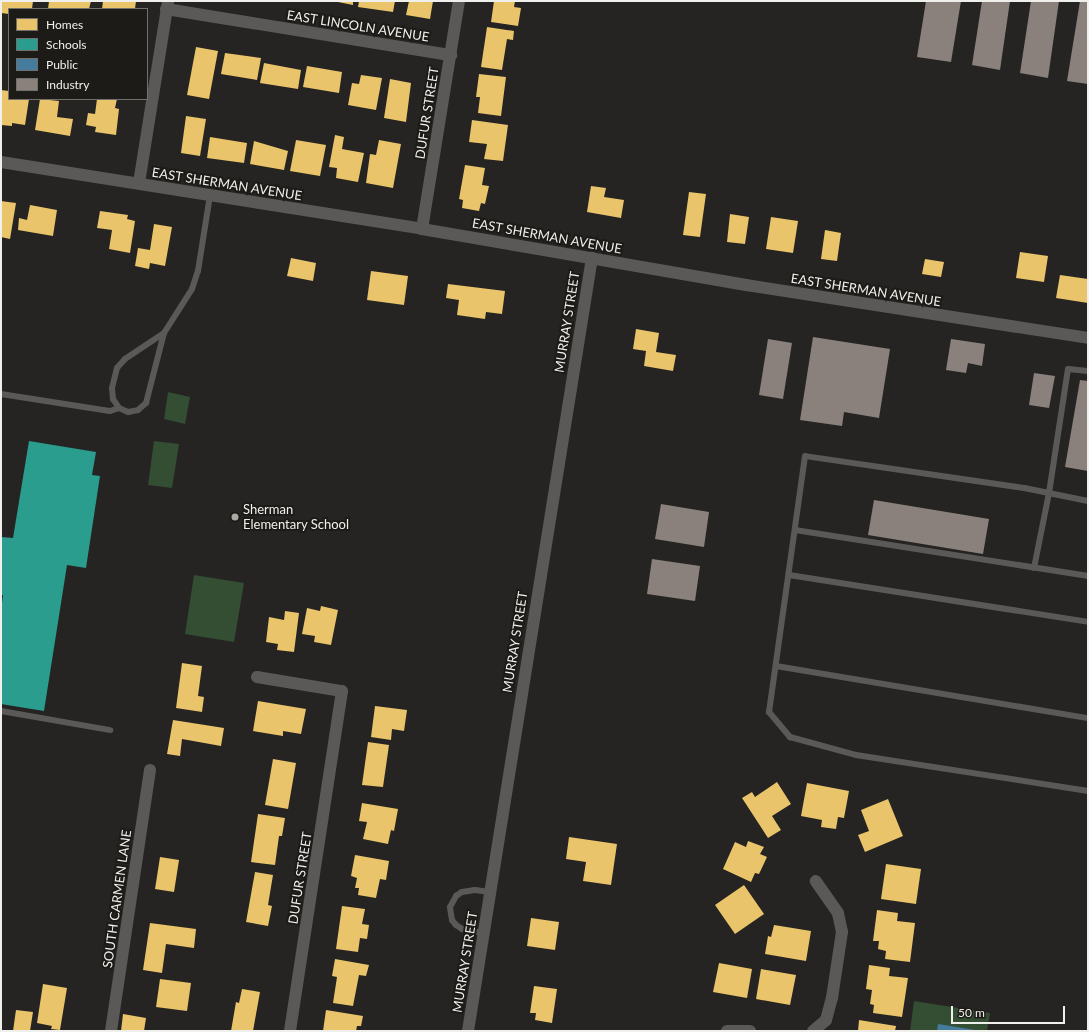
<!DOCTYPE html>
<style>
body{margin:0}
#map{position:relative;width:1089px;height:1032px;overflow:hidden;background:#252422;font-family:Lato,sans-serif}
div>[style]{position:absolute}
.green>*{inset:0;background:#334e32}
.homes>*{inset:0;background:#e9c46a}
.schools>*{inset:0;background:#2a9d8f}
.public>*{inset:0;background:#457b9d}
.industry>*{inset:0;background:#8a817c}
.service>*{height:6px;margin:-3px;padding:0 3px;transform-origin:3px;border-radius:3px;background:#5a5958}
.minor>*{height:12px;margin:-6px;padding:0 6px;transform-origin:6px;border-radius:6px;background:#5a5958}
.dots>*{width:11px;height:11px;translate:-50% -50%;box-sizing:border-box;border:2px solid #1d1b18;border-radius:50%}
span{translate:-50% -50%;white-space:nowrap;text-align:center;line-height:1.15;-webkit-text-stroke:4px #1d1b18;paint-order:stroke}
.street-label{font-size:13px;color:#efefec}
.poi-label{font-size:13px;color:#efefec}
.left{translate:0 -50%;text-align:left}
.frame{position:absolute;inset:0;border:2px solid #efefec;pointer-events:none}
.legend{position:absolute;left:8px;top:8px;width:140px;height:92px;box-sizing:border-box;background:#1d1b18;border:1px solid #71706d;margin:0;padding:5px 7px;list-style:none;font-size:12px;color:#efefec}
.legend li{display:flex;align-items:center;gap:8px;height:20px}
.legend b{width:20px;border:1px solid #71706d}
.scale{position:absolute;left:951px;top:1006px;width:114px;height:18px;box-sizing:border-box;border:2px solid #efefec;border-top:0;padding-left:5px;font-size:12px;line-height:14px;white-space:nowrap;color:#efefec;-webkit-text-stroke:3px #1d1b18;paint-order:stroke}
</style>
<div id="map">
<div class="green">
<div style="clip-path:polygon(168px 392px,190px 397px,185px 424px,164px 419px)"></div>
<div style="clip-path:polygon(154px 441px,179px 444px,172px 488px,148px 485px)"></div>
<div style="clip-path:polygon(194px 575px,244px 583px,234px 642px,185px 634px)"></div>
<div style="clip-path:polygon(914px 1001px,990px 1013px,987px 1031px,910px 1031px)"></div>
</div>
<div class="homes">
<div style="clip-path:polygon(1px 1px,33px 1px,32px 9px,9px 9px,9px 14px,1px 13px)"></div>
<div style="clip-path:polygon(49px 1px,91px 1px,89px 9px,48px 9px)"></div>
<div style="clip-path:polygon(103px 1px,136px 1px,135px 9px,102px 9px)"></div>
<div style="clip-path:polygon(333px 1px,353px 1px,353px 5px)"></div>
<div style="clip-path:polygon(359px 1px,395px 1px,393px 12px,358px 7px)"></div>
<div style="clip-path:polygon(409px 1px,433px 1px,430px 19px,406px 15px)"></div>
<div style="clip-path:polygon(494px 1px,515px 1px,514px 7px,521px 8px,518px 26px,491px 22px)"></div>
<div style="clip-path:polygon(487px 27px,514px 31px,513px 40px,507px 39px,502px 70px,481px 67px)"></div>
<div style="clip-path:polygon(196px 47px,218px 51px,209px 99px,187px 95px)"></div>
<div style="clip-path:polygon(225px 53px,261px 58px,257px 80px,221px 74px)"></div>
<div style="clip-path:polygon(264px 63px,301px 70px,298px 89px,260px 83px)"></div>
<div style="clip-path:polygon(307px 66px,342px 72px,339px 93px,303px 87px)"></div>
<div style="clip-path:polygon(479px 74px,506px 77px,501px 116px,478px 113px,480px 97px,476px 97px)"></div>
<div style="clip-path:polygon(361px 75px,382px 78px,376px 110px,348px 105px,352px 83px,359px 84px)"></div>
<div style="clip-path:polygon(390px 79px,411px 83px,406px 122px,384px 118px)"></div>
<div style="clip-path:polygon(1px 90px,9px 91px,9px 99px,29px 99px,25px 125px,12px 123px,12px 126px,1px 125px)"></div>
<div style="clip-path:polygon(40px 99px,59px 101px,57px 117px,73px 119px,70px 136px,35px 130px)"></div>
<div style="clip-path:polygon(97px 99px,117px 99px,115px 108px,119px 109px,116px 135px,95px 132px,96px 127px,86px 125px,88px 113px,95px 114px)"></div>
<div style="clip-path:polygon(186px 116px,206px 119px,200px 156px,181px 153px)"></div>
<div style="clip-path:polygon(472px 120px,508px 125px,503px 161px,484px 159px,487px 144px,469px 142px)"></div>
<div style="clip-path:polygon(335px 135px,344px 137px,342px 149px,364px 153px,358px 182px,336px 178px,337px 168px,329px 167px)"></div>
<div style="clip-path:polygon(210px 137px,247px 143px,244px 163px,207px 158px)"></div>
<div style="clip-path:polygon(296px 140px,326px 145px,320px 176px,290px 171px)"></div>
<div style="clip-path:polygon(379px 140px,401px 144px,393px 188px,366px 183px,370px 154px,376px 155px)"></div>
<div style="clip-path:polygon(254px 141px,288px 151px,284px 170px,250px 164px)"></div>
<div style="clip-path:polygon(465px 165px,485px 168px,482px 185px,489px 186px,485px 204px,481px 203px,479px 211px,462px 208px,463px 200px,459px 199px)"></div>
<div style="clip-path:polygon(591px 186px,606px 188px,604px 197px,624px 200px,621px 218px,587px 212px)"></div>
<div style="clip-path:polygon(689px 192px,706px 194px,700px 237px,683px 235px)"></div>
<div style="clip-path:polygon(1px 201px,16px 203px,10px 239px,1px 237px)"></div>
<div style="clip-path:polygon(30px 205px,57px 210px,53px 236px,18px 230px,19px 218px,27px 220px)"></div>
<div style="clip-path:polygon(100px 211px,128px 215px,127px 219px,135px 221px,130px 253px,109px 249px,112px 230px,97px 228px)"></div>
<div style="clip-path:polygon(730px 214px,749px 217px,745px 244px,727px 242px)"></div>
<div style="clip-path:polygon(771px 217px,798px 221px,793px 253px,766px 249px)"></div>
<div style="clip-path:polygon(154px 224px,172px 227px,165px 266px,150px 263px,149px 269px,135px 266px,138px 248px,150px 250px)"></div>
<div style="clip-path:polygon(825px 230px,841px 233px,837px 261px,821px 259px)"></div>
<div style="clip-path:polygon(1020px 252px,1048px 256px,1044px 282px,1016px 278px)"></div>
<div style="clip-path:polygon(291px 258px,316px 263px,313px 281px,287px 276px)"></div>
<div style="clip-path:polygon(925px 259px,944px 262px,941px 277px,922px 274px)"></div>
<div style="clip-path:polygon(371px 271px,408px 276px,404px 305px,367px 300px)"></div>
<div style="clip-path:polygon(1060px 275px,1088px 279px,1088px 303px,1056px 298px)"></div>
<div style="clip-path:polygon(448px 284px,505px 291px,502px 314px,486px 312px,485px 319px,457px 315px,459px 300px,446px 298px)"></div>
<div style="clip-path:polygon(636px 329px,659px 333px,656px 352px,676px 355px,673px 371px,644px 366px,646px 351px,633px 349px)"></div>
<div style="clip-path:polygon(321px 606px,338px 610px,331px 645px,314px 642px,315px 636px,302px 634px,307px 608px,320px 611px)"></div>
<div style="clip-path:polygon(285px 611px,299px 613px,294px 652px,277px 650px,278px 644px,266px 642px,269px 617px,284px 620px)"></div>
<div style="clip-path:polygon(182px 663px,202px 666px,198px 696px,204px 697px,202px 712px,176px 708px)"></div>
<div style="clip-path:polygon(258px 701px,306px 709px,301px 734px,283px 731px,283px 736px,253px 731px)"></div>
<div style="clip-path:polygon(375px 706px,407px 710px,404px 731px,392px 729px,391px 740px,371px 737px)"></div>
<div style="clip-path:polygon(173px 720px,224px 728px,221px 746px,182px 739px,180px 756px,167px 754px)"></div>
<div style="clip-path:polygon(368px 742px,389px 745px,383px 787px,362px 785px)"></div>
<div style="clip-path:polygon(273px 759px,296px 763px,288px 809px,265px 805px)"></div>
<div style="clip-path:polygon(777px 782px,791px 804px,772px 816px,781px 830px,768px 838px,742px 798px,752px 792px,755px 797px)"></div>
<div style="clip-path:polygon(807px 783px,849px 791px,844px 818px,838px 817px,836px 829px,821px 827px,822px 820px,801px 816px)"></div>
<div style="clip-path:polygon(888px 799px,903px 836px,865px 852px,858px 835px,869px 831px,861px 810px)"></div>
<div style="clip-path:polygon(362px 803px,398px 809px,394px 831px,391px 830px,388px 844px,363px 839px,367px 822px,359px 821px)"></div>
<div style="clip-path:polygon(258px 814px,285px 818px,282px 836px,279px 836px,275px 865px,251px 862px)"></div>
<div style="clip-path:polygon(569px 837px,617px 844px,611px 885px,583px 881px,586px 862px,566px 859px)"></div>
<div style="clip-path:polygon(748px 841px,764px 847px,760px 854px,767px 857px,759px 874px,755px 873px,751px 882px,723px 869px,735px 842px,746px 847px)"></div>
<div style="clip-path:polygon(355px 855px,389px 861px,386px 880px,380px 879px,376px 898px,358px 895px,359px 888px,355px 888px,357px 878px,351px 876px)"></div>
<div style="clip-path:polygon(160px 857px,179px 860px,174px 892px,155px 889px)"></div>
<div style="clip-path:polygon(886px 864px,921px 869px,916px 904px,881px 899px)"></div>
<div style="clip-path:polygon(255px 872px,273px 875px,268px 905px,272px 906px,268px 926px,246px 922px)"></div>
<div style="clip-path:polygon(744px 885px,764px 914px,735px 934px,715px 905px)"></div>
<div style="clip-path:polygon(342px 906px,365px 909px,362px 924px,369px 925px,367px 939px,360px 938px,358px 952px,336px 949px)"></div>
<div style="clip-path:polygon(877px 910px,898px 913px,897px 921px,915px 923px,910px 962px,885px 959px,886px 951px,878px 949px,879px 941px,873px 941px)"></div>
<div style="clip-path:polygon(531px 918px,559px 922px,555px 950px,527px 946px)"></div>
<div style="clip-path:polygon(150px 923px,196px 929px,194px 948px,166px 944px,162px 973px,143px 970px)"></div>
<div style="clip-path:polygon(774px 925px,811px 931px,806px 961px,765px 954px,768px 936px,771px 937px)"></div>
<div style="clip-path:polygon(335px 959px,369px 965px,366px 976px,359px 975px,353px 1006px,333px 1003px,337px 977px,332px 976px)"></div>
<div style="clip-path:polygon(719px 963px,752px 969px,747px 998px,713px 992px)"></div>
<div style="clip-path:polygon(869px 965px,890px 968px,889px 976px,908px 978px,902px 1017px,873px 1013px,874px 1005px,870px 1004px,872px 990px,866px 989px)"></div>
<div style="clip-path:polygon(761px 969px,796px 975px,790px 1005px,756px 999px)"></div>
<div style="clip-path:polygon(160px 979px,191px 983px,187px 1011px,156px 1007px)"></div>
<div style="clip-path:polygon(43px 984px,67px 988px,60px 1030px,51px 1029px,52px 1026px,37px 1023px)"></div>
<div style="clip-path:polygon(534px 986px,557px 989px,552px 1023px,535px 1020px,536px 1013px,530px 1013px)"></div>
<div style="clip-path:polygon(242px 989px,260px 992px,253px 1031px,231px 1031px,236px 1002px,239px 1003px)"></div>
<div style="clip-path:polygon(16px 1010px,33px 1012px,30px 1031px,13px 1031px)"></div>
<div style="clip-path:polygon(326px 1010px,363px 1016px,361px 1026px,357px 1026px,356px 1031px,323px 1031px)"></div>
<div style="clip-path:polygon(123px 1014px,146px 1018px,144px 1031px,121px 1031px)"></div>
<div style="clip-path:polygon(859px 1020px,896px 1026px,895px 1031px,858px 1031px)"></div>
</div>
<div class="schools">
<div style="clip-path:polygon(29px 441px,96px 452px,92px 475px,100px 476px,86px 568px,67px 565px,44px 711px,1px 704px,1px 611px,3px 595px,1px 595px,1px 537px,13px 538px)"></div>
</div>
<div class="public">
<div style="clip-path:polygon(938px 1024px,975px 1030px,975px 1031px,937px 1031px)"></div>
</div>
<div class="industry">
<div style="clip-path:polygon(926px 1px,961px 1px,951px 62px,917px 57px)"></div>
<div style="clip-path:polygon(982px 1px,1010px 1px,1000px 70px,972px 65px)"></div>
<div style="clip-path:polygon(1031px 1px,1059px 1px,1048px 78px,1020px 73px)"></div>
<div style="clip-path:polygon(1080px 1px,1088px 1px,1088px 84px,1067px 81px)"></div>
<div style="clip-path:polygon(813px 337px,890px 349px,879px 418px,844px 412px,842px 426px,800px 420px)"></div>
<div style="clip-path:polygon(768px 339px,792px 343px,783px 399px,759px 395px)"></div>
<div style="clip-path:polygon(951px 339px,985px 344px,982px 366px,968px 363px,966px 373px,946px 370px)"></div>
<div style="clip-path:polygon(1034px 373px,1055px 376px,1049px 408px,1029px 405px)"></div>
<div style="clip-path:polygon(1080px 380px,1088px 381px,1088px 471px,1065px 467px)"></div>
<div style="clip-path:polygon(874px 500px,989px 519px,983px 554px,868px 535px)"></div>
<div style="clip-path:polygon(661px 504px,709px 512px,704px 547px,655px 539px)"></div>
<div style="clip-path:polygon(652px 559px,700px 566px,695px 601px,647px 594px)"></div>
</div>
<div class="service">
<div style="left:164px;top:333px;width:47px;rotate:146.3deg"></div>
<div style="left:125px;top:359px;width:12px;rotate:132deg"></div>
<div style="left:117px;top:368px;width:21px;rotate:104deg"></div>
<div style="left:112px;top:388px;width:11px;rotate:85deg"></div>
<div style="left:113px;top:399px;width:11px;rotate:56deg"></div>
<div style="left:119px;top:408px;width:10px;rotate:24deg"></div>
<div style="left:128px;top:412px;width:10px;rotate:-11deg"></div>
<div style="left:138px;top:410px;width:11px;rotate:-41deg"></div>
<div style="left:146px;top:403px;width:72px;rotate:-75.6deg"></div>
<div style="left:164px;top:333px;width:52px;rotate:-57.5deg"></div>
<div style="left:192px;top:289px;width:19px;rotate:-72deg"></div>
<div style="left:198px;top:271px;width:77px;rotate:-81deg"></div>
<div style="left:1px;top:394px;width:110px;rotate:8.9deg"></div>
<div style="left:110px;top:411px;width:9px;rotate:-18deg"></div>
<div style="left:1088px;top:501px;width:65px;rotate:-168.5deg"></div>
<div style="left:1024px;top:488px;width:221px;rotate:-171.7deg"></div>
<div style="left:805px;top:456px;width:259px;rotate:98deg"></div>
<div style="left:769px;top:712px;width:33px;rotate:50deg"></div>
<div style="left:790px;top:737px;width:68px;rotate:15.3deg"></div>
<div style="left:856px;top:755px;width:235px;rotate:8.8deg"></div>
<div style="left:795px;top:530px;width:297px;rotate:8.9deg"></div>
<div style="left:1034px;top:568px;width:76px;rotate:-78.7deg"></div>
<div style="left:1049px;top:493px;width:125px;rotate:-81.3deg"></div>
<div style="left:1068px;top:369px;width:20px;rotate:6deg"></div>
<div style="left:789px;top:575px;width:303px;rotate:8.9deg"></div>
<div style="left:776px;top:666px;width:316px;rotate:9.5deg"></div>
<div style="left:1px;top:711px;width:111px;rotate:9.9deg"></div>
<div style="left:484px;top:933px;width:22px;rotate:-170deg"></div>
<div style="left:462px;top:929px;width:7px;rotate:-146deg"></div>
<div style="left:456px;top:925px;width:6px;rotate:-129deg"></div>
<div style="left:452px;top:920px;width:13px;rotate:-99deg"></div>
<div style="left:450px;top:907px;width:13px;rotate:-61deg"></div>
<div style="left:456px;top:896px;width:7px;rotate:-34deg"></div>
<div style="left:462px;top:892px;width:13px;rotate:-9deg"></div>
<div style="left:475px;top:890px;width:15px;rotate:8deg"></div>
</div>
<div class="minor">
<div style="left:166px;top:9px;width:289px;rotate:9.2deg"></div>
<div style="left:1px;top:162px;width:426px;rotate:9deg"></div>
<div style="left:422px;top:229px;width:329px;rotate:9.8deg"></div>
<div style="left:746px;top:285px;width:346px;rotate:8.8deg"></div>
<div style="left:139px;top:183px;width:184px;rotate:-80.9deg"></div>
<div style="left:422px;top:229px;width:231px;rotate:-80.8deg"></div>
<div style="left:257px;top:677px;width:86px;rotate:9.4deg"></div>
<div style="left:342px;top:691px;width:344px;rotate:98.7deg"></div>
<div style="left:111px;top:1031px;width:264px;rotate:-81.5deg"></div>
<div style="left:468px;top:1031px;width:783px;rotate:-80.89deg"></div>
<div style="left:727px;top:1031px;width:23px"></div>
<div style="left:813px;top:1031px;width:17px;rotate:-40deg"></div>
<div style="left:826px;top:1020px;width:23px;rotate:-75deg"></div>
<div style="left:832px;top:998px;width:67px;rotate:-81.4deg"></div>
<div style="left:842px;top:932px;width:19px;rotate:-102deg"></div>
<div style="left:838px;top:913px;width:39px;rotate:-125deg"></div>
</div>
<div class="dots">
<div style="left:235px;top:517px;background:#a8a8a5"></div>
</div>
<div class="street-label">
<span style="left:358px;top:26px;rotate:9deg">EAST LINCOLN AVENUE</span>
<span style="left:427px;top:113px;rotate:-81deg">DUFUR STREET</span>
<span style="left:227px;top:184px;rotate:9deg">EAST SHERMAN AVENUE</span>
<span style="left:547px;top:236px;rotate:10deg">EAST SHERMAN AVENUE</span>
<span style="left:866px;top:290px;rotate:9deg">EAST SHERMAN AVENUE</span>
<span style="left:567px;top:322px;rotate:-81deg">MURRAY STREET</span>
<span style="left:515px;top:642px;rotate:-81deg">MURRAY STREET</span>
<span style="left:300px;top:878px;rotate:-81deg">DUFUR STREET</span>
<span style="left:117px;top:899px;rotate:-82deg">SOUTH CARMEN LANE</span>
<span style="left:465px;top:962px;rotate:-81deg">MURRAY STREET</span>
</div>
<div class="poi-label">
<span class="left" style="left:243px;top:517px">Sherman<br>Elementary School</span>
</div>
<div class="frame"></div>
<ul class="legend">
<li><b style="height:11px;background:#e9c46a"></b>Homes</li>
<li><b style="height:11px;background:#2a9d8f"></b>Schools</li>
<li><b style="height:11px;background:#457b9d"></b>Public</li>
<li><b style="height:11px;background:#8a817c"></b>Industry</li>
</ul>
<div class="scale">50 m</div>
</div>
